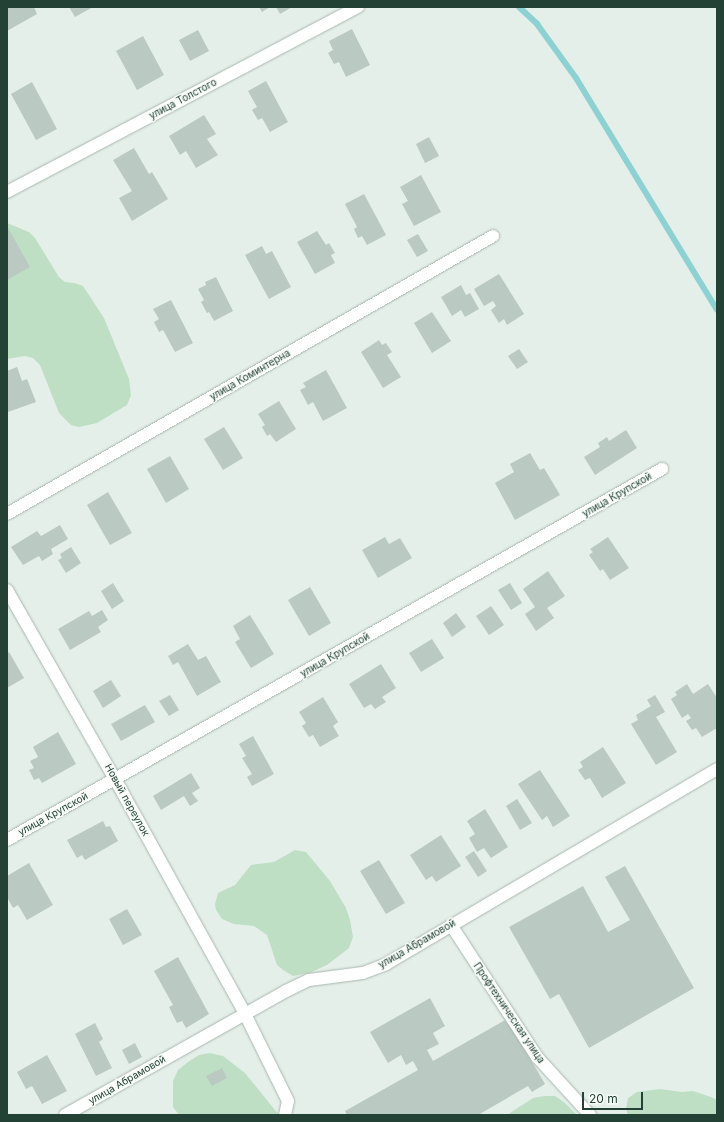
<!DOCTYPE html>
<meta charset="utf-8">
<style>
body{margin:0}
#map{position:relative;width:724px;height:1122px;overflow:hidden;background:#e5efe9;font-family:Inter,sans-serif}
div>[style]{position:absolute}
.green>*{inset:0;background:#bedfc4}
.stream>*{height:6px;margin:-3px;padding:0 3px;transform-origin:3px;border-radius:3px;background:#8ed1d3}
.building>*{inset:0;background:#bac9c2}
.roads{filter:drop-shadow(0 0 1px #a7b7b0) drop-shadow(0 0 1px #a7b7b0)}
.minor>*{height:12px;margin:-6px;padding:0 6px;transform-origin:6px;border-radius:6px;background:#fff}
span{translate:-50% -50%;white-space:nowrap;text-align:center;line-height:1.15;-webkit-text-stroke:3px #f6fbf8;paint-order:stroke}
.street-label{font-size:10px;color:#244136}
.frame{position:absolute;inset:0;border:8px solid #244136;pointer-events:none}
.scale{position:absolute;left:582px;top:1092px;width:61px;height:18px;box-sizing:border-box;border:2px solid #244136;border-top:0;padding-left:5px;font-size:12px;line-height:14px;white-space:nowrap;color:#244136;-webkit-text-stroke:3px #f6fbf8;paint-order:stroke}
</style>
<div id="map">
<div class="green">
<div style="clip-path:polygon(7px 223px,29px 232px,35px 238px,59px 277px,65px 282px,74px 283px,83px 286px,104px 318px,129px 379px,131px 395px,127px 405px,97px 423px,79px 427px,71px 425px,59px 413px,40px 365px,33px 358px,25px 356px,7px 359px)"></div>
<div style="clip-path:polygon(295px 850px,306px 852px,330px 881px,346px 908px,350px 920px,353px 937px,349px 948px,327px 965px,309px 973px,293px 976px,283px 970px,277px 965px,267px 935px,254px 926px,234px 924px,222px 919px,216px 910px,215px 904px,218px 893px,235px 885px,251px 865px,274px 862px)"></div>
<div style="clip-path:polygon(210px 1053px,223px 1056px,245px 1073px,279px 1115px,179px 1115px,173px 1107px,173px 1081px,178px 1070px,188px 1062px,199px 1055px)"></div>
<div style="clip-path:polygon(660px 1089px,682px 1092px,693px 1091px,711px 1097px,717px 1100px,717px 1115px,628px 1115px,626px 1109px,628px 1098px,637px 1092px)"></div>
<div style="clip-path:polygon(544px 1096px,555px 1096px,564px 1102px,577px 1115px,507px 1115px,533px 1098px)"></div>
</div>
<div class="stream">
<div style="left:519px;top:7px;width:25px;rotate:43deg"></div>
<div style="left:537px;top:24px;width:67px;rotate:54.2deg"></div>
<div style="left:576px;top:78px;width:271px;rotate:58.7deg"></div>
</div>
<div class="building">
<div style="clip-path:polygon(7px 7px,34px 7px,37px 14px,7px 31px)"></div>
<div style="clip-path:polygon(69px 7px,93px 7px,75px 17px)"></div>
<div style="clip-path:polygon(259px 7px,270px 7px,262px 12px)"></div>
<div style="clip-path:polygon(276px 7px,292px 7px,280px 14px)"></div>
<div style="clip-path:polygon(352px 29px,370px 65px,346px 77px,339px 62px,334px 64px,328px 53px,333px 50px,329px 41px)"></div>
<div style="clip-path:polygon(198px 30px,209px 51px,190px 61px,179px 40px)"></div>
<div style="clip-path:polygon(143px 36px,164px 75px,137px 90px,116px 51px)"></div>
<div style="clip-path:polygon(266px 81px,288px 122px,270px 132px,262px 118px,258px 120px,252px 110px,257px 107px,248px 91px)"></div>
<div style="clip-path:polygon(32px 82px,57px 129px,36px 140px,11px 94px)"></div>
<div style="clip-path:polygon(204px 115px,216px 134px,207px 139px,218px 155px,196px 168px,186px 151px,180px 155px,169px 136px)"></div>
<div style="clip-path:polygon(429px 137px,439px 156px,425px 163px,416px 144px)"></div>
<div style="clip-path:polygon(134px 148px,149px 174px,152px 172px,168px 199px,132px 221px,119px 198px,132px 191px,113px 160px)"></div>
<div style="clip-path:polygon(421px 175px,441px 212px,414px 226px,402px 204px,408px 201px,400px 187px)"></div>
<div style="clip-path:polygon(364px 194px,386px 235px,367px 245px,362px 236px,358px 238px,354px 229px,357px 227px,345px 204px)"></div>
<div style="clip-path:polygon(7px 226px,30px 267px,7px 280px)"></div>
<div style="clip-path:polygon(317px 231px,326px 245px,329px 243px,335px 253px,331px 255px,335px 263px,315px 274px,297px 242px)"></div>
<div style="clip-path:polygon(418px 234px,428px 251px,417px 257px,407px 240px)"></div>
<div style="clip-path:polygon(262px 246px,266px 254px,272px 251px,291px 287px,269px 299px,245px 255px)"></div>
<div style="clip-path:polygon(499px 274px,524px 314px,507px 325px,504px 319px,499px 323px,491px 310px,496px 306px,493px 301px,484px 306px,474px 289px)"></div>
<div style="clip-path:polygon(216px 277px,233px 311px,214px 321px,209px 312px,207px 313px,201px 302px,204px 300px,198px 289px,206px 285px,205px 282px)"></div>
<div style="clip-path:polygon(461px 285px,466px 295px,470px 293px,479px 309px,465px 317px,461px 310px,452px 316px,441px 297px)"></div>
<div style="clip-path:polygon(171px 300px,193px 343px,175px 352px,163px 330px,159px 332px,154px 322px,159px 319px,153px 309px)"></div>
<div style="clip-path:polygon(432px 312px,451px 341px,432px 353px,414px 323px)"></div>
<div style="clip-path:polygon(379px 340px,382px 345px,386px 343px,392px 352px,387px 355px,401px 377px,383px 388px,361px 352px)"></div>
<div style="clip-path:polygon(519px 349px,528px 362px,517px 369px,508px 356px)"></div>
<div style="clip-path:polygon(17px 367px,22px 381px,27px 379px,36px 402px,8px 412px,7px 371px)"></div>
<div style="clip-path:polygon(326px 370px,347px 408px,323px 421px,313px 402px,308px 405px,300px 390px,306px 387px,303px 383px)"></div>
<div style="clip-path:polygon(279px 401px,296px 429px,276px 442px,270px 434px,267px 436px,262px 427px,265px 425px,258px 414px)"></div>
<div style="clip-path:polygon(224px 427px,243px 458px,223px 470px,204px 439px)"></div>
<div style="clip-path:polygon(626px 430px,637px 448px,595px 475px,584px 457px,600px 447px,598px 443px,607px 437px,609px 441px)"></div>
<div style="clip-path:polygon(530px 453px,540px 470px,544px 468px,560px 495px,515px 520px,495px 483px,514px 472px,510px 464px)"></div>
<div style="clip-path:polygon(170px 456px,189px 489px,166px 503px,147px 469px)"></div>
<div style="clip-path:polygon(108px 492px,132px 533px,110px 545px,87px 505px)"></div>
<div style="clip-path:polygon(60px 525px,68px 539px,51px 549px,53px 554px,42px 561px,39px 556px,23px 565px,11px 547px,37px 531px,41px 536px)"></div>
<div style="clip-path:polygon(385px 537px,389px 544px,400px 538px,412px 558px,378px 578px,362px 550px)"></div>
<div style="clip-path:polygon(608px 537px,629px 568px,610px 580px,603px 569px,600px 571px,589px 555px,593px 552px,590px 549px)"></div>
<div style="clip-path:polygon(71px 547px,81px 563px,66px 573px,58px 560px,62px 558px,60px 554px)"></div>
<div style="clip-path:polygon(548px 571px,565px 596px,547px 608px,554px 618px,536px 631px,525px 614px,535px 607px,523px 589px)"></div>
<div style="clip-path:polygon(113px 583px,124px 601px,112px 609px,101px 591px)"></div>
<div style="clip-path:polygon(510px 583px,522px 603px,511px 610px,498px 590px)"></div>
<div style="clip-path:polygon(310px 587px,331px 623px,309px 636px,288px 600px)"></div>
<div style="clip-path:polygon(491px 606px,504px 625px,489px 635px,476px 616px)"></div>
<div style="clip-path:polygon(102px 610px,108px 620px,98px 627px,101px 632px,70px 650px,58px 629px,89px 611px,92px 616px)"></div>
<div style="clip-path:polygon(456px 613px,466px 627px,452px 637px,443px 623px)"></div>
<div style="clip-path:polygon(250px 615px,274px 654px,251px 668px,235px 642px,240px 639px,233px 626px)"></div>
<div style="clip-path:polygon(432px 639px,444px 658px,421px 672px,409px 653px)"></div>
<div style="clip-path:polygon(188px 644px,198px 660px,206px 656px,221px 682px,197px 696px,178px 662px,173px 665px,168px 656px)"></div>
<div style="clip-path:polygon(9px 652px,24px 678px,7px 688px,7px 654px)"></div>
<div style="clip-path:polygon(381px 664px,396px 688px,382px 697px,386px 702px,375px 709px,371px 704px,364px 708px,349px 684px)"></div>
<div style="clip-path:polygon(111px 680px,121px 696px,103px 708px,93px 691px)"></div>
<div style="clip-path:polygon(687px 684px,693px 694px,708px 684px,717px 698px,717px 728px,702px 737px,696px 728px,692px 730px,686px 721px,691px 718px,688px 714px,682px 718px,671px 699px,677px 695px,675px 692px)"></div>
<div style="clip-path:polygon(170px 695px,179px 710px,169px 716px,159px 701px)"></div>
<div style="clip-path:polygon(655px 695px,665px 712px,656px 717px,677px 752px,656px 765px,631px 724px,638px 720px,636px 715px,651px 706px,647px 700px)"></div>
<div style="clip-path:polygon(323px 697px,338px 722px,333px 726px,339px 736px,320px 747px,313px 735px,309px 737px,302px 726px,306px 723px,299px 712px)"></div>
<div style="clip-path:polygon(145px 705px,155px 722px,121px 741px,111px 724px)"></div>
<div style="clip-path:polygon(58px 732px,76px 764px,42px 783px,39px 778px,34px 780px,29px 770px,34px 768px,30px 761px,38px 757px,33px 747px)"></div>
<div style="clip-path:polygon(253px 736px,274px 774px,252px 786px,247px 777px,252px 774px,242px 758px,246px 756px,239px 744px)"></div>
<div style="clip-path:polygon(603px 747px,626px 783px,602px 798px,590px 778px,585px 780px,578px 770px,583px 767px,580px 762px)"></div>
<div style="clip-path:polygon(540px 770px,570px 816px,553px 827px,547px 816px,542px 820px,518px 784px)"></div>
<div style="clip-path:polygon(191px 773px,200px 788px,192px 793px,198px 801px,190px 806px,184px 796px,161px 810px,153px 796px)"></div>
<div style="clip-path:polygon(517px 799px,532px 823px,520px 830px,506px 806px)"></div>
<div style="clip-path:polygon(485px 809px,508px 847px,491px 858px,484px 848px,477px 852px,469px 838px,475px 834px,467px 821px)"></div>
<div style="clip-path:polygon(103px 821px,106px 827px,110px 826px,118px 841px,85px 860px,82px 855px,77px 858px,67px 840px)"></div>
<div style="clip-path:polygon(441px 835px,461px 866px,436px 882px,432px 876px,426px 880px,410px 855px)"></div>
<div style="clip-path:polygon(474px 851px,487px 871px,478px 877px,465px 857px)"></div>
<div style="clip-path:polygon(379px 860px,405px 903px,386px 914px,360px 871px)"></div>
<div style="clip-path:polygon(29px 863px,53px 905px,27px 920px,18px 905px,13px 908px,7px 897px,7px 876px)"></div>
<div style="clip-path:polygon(625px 866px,694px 988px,589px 1048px,559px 994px,550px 999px,509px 927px,583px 886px,608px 932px,630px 920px,605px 877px)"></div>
<div style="clip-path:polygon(127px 909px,142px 935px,123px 945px,109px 919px)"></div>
<div style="clip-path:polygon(178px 957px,209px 1014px,186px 1028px,182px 1021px,177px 1023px,169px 1007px,173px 1005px,154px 971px)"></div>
<div style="clip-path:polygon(430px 998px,445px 1026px,433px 1033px,439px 1044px,427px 1050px,433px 1061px,507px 1019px,545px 1084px,532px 1092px,528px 1086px,478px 1115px,347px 1115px,345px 1111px,418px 1070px,413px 1061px,406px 1065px,401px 1055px,388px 1063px,370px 1032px)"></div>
<div style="clip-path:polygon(95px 1023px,103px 1039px,99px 1042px,112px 1068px,96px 1076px,75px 1034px)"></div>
<div style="clip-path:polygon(135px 1043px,142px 1057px,129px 1064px,122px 1050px)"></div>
<div style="clip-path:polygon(47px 1055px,67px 1091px,42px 1104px,32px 1086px,26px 1089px,17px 1072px)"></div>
<div style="clip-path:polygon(222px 1068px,227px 1078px,212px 1086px,206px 1076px)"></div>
</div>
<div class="roads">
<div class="minor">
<div style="left:7px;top:192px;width:397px;rotate:-27.8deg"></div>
<div style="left:7px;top:514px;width:560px;rotate:-29.77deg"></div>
<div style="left:7px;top:590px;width:218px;rotate:60.3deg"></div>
<div style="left:115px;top:779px;width:266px;rotate:61deg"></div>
<div style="left:244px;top:1012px;width:99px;rotate:63.7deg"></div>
<div style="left:288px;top:1101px;width:14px;rotate:102deg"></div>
<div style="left:7px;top:840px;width:753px;rotate:-29.53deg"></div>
<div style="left:451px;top:925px;width:158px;rotate:56.9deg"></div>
<div style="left:537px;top:1057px;width:79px;rotate:47.6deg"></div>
<div style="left:65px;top:1115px;width:253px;rotate:-29.3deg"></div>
<div style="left:286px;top:991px;width:25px;rotate:-26deg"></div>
<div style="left:309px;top:980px;width:54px;rotate:-7.4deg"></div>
<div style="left:363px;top:973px;width:25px;rotate:-21deg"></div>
<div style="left:386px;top:964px;width:384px;rotate:-30.5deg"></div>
</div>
</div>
<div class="street-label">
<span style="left:183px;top:99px;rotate:-28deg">улица Толстого</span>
<span style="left:250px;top:375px;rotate:-30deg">улица Коминтерна</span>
<span style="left:617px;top:495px;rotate:-30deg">улица Крупской</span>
<span style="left:335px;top:655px;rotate:-30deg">улица Крупской</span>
<span style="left:127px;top:800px;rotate:61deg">Новый переулок</span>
<span style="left:53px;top:814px;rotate:-29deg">улица Крупской</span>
<span style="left:417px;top:944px;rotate:-30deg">улица Абрамовой</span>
<span style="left:509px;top:1013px;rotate:56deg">Профтехническая улица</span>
<span style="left:127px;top:1080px;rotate:-30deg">улица Абрамовой</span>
</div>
<div class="frame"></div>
<div class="scale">20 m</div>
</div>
